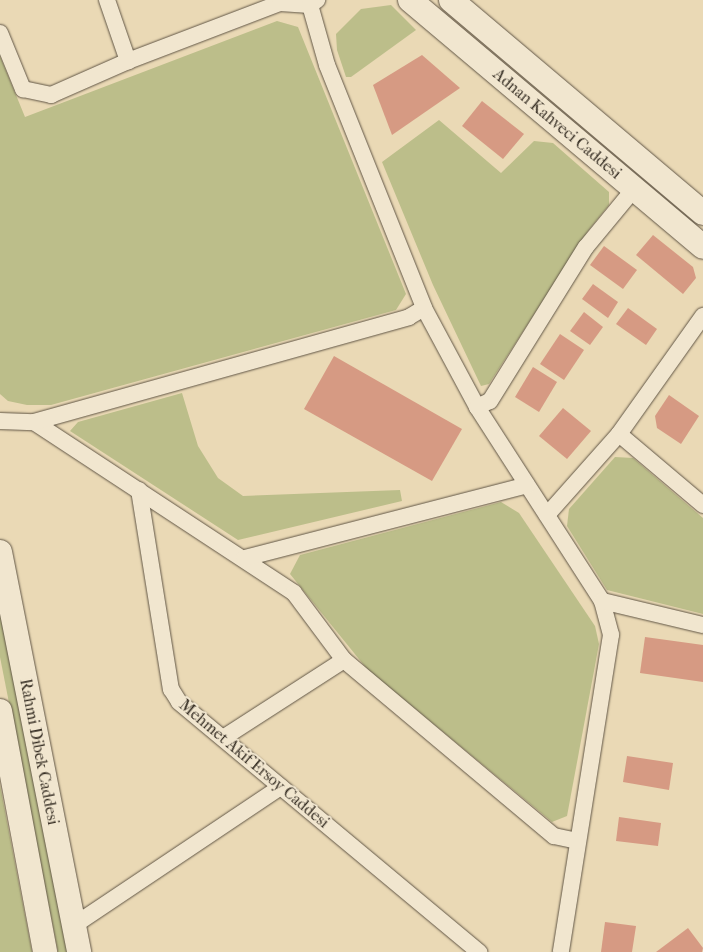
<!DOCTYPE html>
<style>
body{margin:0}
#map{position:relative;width:703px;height:952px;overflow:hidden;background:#ead9b5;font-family:"IM FELL French Canon",serif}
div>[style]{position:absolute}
.green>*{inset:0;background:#bcbe8a}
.building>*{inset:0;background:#d69a83}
.roads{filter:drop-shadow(0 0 1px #615646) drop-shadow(0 0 1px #615646)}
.minor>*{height:16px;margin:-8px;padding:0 8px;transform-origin:8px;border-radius:8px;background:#f1e6cf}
.secondary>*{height:24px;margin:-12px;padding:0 12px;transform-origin:12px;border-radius:12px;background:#f1e6cf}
span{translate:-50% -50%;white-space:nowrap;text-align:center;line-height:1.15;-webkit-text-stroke:4px #f1e6cf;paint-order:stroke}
.street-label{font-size:16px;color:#332b21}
</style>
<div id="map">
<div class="green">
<div style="clip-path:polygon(391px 5px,416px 30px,351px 77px,346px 77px,337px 50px,336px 34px,361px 9px)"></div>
<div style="clip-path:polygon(277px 21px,298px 27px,406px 294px,396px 310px,51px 405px,27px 405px,8px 401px,0 394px,0 56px,25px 117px)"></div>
<div style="clip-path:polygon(439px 120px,501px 173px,534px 141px,553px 143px,609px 192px,609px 205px,588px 231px,489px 384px,481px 386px,433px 285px,382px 162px)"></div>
<div style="clip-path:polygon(182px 393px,198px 446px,218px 478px,243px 496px,400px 490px,402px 501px,238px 540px,70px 431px,78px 422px)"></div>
<div style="clip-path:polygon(615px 457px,633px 458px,703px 518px,703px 614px,607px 590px,567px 526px,569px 509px)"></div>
<div style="clip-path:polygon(501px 502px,519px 513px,595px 626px,599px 644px,567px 816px,552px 822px,367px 669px,290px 574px,300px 555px)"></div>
<div style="clip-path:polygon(0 612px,67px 952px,58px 952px,0 657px)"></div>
<div style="clip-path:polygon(0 785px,32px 952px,0 952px)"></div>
</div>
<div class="building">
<div style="clip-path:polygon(422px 55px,460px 88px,392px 135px,373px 85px)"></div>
<div style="clip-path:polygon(482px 101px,524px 134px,503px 159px,462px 126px)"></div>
<div style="clip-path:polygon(653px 235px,693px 267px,696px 278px,683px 294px,636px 255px)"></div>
<div style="clip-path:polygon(604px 246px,637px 270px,623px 289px,590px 265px)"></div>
<div style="clip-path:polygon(593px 284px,618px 302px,608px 318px,582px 299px)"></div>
<div style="clip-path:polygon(628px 308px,657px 329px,646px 345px,616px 324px)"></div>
<div style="clip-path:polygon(584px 312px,603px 327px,590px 345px,570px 331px)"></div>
<div style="clip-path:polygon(560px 334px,584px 350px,564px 380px,540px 364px)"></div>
<div style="clip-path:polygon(334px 356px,462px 429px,432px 481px,304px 409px)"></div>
<div style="clip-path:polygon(533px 367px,557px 382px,539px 412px,515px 397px)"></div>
<div style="clip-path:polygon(669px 395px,699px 416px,681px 444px,657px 428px,655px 416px)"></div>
<div style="clip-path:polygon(563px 408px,591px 431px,567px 459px,539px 436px)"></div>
<div style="clip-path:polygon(645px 637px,703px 645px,703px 682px,640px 673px)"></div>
<div style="clip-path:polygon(627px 756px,673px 763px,669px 790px,623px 782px)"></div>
<div style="clip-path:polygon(619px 817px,661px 823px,658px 846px,616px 841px)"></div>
<div style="clip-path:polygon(605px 922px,636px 926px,632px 952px,601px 952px)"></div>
<div style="clip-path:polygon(688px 928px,703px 948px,702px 952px,656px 952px)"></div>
</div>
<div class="roads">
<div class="minor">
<div style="left:107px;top:0;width:65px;rotate:71deg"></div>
<div style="left:310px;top:5px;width:62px;rotate:74.2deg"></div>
<div style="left:327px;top:65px;width:262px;rotate:68.2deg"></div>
<div style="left:424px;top:308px;width:112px;rotate:61.8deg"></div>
<div style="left:477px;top:407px;width:231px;rotate:57.2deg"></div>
<div style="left:602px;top:601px;width:35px;rotate:75deg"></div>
<div style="left:611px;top:635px;width:321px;rotate:99deg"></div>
<div style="left:0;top:33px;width:61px;rotate:67.7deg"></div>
<div style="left:23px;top:89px;width:29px;rotate:12deg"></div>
<div style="left:51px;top:95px;width:84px;rotate:-23.8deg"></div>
<div style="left:128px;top:61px;width:163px;rotate:-20.9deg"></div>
<div style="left:280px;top:3px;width:30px;rotate:4deg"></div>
<div style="left:310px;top:5px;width:9px;rotate:-36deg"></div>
<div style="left:477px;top:407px;width:14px;rotate:-25deg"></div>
<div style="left:490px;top:401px;width:181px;rotate:-58.1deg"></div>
<div style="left:586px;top:247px;width:75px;rotate:-50.4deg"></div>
<div style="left:0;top:421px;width:34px;rotate:2deg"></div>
<div style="left:34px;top:422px;width:311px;rotate:33.3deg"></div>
<div style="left:294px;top:593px;width:84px;rotate:53.3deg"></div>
<div style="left:344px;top:660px;width:274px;rotate:40deg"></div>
<div style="left:554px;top:836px;width:24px;rotate:12deg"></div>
<div style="left:34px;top:422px;width:389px;rotate:-15.6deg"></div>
<div style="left:409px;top:317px;width:17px;rotate:-31deg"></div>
<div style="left:619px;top:434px;width:110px;rotate:40.2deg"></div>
<div style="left:139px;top:490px;width:202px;rotate:80.9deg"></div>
<div style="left:171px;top:689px;width:15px;rotate:58deg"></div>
<div style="left:179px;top:702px;width:391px;rotate:39.8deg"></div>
<div style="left:547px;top:515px;width:108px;rotate:-48.4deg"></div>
<div style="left:619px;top:434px;width:145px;rotate:-54.6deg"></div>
<div style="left:245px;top:558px;width:291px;rotate:-14.5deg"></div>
<div style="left:602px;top:601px;width:104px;rotate:13.4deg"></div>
<div style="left:223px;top:738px;width:144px;rotate:-32.8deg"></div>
<div style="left:73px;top:926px;width:250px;rotate:-33.8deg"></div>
</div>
<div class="secondary">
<div style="left:410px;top:0;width:383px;rotate:40.1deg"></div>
<div style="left:451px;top:0;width:330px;rotate:40.2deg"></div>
<div style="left:0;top:552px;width:408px;rotate:78.8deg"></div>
<div style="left:0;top:711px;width:245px;rotate:79.4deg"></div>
</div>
</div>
<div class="street-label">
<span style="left:557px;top:124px;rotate:40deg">Adnan Kahveci Caddesi</span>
<span style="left:39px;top:752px;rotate:79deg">Rahmi Dibek Caddesi</span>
<span style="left:254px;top:764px;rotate:40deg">Mehmet Akif Ersoy Caddesi</span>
</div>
</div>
